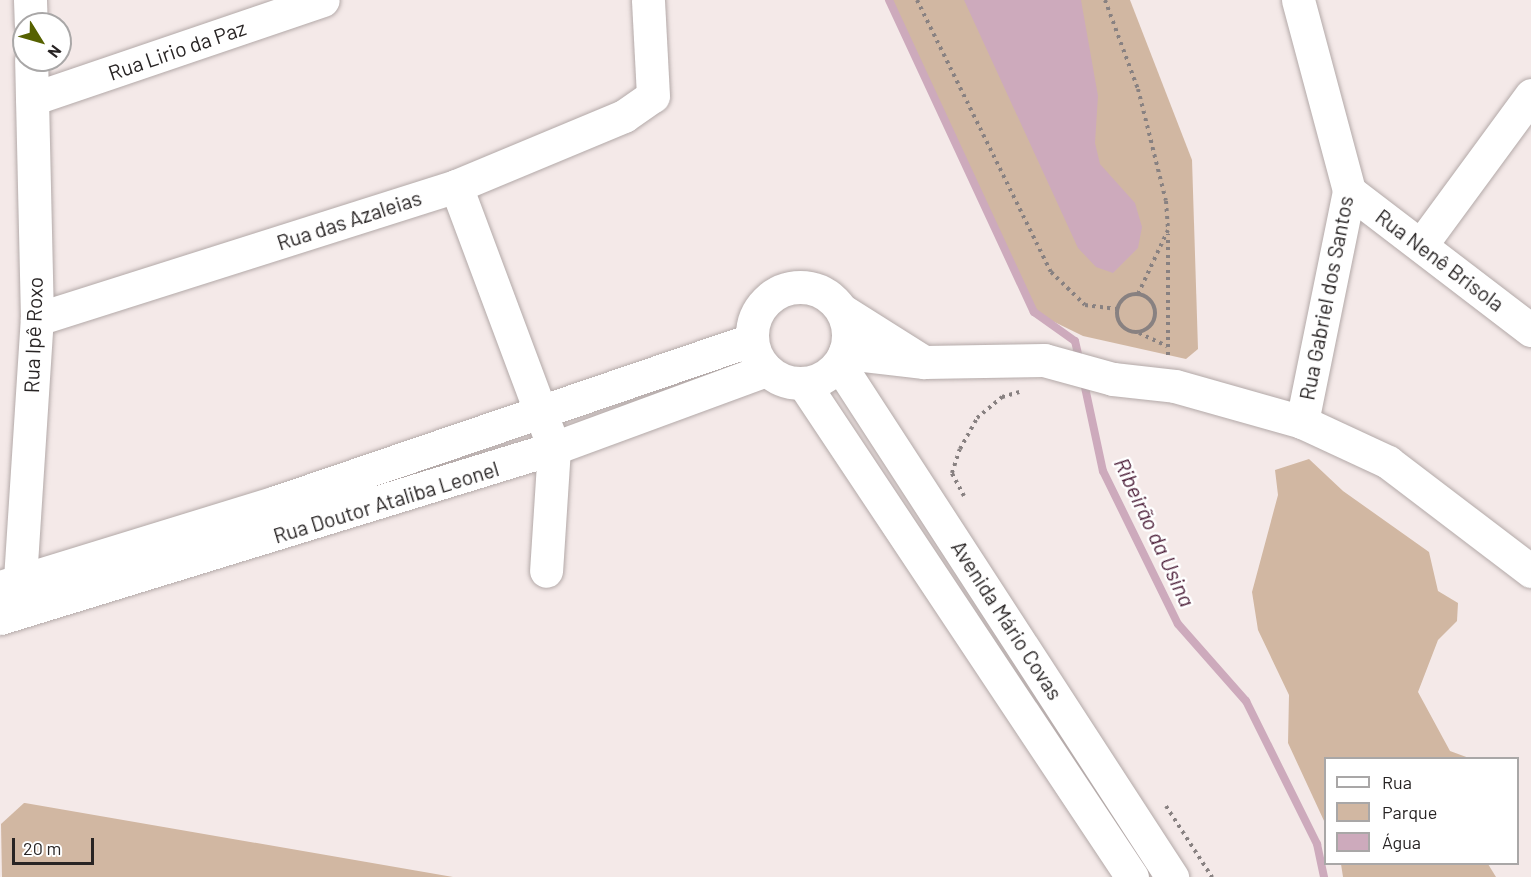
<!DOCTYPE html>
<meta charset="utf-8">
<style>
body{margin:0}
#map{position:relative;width:1531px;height:877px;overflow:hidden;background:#f4e9e8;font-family:Barlow,sans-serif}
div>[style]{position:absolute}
.green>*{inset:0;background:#d1b7a2}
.water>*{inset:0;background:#cdaabc}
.stream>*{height:8px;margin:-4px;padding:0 4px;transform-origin:4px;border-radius:4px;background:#cdaabc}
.path>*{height:4px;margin-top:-2px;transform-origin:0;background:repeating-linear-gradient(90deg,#888181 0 3px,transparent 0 7.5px)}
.path>.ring{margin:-2px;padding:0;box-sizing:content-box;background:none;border:4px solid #888181;border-radius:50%}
.roads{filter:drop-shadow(0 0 2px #b3a9a8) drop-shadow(0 0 2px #b3a9a8)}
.minor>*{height:33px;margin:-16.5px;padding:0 16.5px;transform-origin:16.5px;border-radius:16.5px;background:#fff}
.minor>.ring{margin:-16.5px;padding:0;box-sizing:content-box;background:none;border:33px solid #fff;border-radius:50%}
span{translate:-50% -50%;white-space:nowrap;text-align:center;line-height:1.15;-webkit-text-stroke:5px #fff;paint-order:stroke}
.street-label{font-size:21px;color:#282424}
.water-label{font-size:22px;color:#4c1f39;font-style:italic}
.legend{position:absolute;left:1324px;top:757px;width:195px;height:108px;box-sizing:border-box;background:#fff;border:2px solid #a9a7a7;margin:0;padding:8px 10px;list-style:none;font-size:18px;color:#282424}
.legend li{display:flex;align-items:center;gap:12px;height:30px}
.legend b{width:30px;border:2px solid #a9a7a7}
.north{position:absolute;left:12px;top:12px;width:60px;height:60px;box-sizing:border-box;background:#fff;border:2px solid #a9a7a7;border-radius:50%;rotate:127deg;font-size:16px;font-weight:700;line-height:24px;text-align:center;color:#282424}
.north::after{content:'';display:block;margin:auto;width:21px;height:27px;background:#566100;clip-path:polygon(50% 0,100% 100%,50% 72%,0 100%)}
.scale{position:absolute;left:12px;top:838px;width:82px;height:27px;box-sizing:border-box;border:3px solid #282424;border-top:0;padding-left:8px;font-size:18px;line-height:21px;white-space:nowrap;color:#282424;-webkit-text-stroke:4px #fff;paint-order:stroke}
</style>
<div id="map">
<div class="green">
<div style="clip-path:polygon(889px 0,1130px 0,1192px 160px,1198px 349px,1186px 359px,1083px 336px,1034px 312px)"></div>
<div style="clip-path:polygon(1309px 459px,1343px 491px,1429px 552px,1438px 591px,1458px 603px,1457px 621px,1438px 640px,1418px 692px,1450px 751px,1469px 758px,1326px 758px,1325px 823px,1288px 743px,1289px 695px,1258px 630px,1252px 592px,1278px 495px,1275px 470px)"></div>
<div style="clip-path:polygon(24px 803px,25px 803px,453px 877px,2px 877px,1px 824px)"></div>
<div style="clip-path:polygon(1341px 864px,1488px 864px,1496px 877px,1343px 877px)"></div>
</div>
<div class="water">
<div style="clip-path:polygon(964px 0,1081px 0,1098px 96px,1095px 143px,1100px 164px,1135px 203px,1142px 227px,1138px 248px,1113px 273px,1096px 267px,1078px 248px)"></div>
</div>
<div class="stream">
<div style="left:889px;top:0;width:344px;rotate:65.1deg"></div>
<div style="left:1034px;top:312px;width:50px;rotate:35.3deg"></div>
<div style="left:1075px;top:341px;width:22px;rotate:77deg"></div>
<div style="left:1083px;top:378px;width:95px;rotate:77.9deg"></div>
<div style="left:1103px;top:471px;width:170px;rotate:63.9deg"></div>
<div style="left:1178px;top:624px;width:103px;rotate:48.6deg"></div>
<div style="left:1246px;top:701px;width:160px;rotate:63.6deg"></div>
<div style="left:1317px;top:844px;width:34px;rotate:78deg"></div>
</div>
<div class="path">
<div style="left:917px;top:0;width:303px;rotate:63.8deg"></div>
<div style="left:1051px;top:272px;width:47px;rotate:44.1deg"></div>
<div style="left:1085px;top:305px;width:32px;rotate:7deg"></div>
<div style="left:1105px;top:0;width:95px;rotate:69.7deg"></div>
<div style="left:1138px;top:89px;width:115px;rotate:76deg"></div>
<div style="left:1166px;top:201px;width:29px;rotate:86deg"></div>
<div style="left:1168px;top:230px;width:71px;rotate:115.1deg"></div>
<div class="ring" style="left:1117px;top:294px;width:34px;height:34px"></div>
<div style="left:1139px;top:333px;width:31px;rotate:25deg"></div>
<div style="left:1168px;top:355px;width:121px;rotate:-90deg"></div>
<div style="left:964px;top:496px;width:26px;rotate:-118deg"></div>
<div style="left:952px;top:473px;width:25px;rotate:-72deg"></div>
<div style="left:960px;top:449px;width:35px;rotate:-61deg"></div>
<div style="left:977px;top:418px;width:33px;rotate:-40deg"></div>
<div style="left:1002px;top:397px;width:18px;rotate:-16deg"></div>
<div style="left:1166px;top:806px;width:85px;rotate:57.1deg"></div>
</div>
<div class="roads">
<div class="minor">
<div style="left:30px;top:0;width:24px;rotate:88deg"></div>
<div style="left:1298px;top:0;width:198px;rotate:75deg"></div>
<div style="left:1349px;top:191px;width:236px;rotate:101.5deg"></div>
<div style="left:32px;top:99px;width:307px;rotate:-18.8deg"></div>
<div style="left:456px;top:186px;width:280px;rotate:69.5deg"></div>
<div style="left:554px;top:448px;width:123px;rotate:93.7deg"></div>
<div style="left:1349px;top:191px;width:229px;rotate:37.4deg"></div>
<div style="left:1421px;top:245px;width:186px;rotate:-53.7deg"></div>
<div class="ring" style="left:752px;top:287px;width:63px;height:63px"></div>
<div style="left:843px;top:311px;width:96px;rotate:32.2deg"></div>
<div style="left:924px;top:362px;width:80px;rotate:-173.5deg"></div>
<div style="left:37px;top:319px;width:440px;rotate:-17.6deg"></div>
<div style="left:456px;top:186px;width:182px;rotate:-22.6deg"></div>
<div style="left:624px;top:116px;width:35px;rotate:-35deg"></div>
<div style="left:653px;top:96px;width:96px;rotate:-93deg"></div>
<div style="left:924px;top:362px;width:120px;rotate:-1deg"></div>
<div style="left:1044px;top:360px;width:72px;rotate:15.4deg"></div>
<div style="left:1113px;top:379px;width:62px;rotate:6.4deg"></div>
<div style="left:1175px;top:386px;width:132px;rotate:15.8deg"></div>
<div style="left:1302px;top:422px;width:95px;rotate:24.9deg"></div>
<div style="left:1388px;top:462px;width:180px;rotate:37.3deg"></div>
<div style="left:839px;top:364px;width:612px;rotate:57.01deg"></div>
<div style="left:804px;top:384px;width:592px;rotate:56.36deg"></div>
<div style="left:0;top:587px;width:289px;rotate:-17.1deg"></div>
<div style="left:276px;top:502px;width:502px;rotate:-18.83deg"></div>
<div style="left:27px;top:599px;width:21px;rotate:-109deg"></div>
<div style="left:20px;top:579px;width:261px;rotate:-86.3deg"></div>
<div style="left:37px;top:319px;width:259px;rotate:-91.3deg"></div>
<div style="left:0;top:618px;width:579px;rotate:-17.06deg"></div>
<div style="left:554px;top:448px;width:226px;rotate:-20.2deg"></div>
</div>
</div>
<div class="street-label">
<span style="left:177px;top:50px;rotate:-19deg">Rua Lirio da Paz</span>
<span style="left:349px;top:220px;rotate:-18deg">Rua das Azaleias</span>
<span style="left:1440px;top:260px;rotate:37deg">Rua Nenê Brisola</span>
<span style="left:1326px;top:298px;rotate:-79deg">Rua Gabriel dos Santos</span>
<span style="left:33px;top:335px;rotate:-88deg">Rua Ipê Roxo</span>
<span style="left:386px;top:502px;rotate:-17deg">Rua Doutor Ataliba Leonel</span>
<span style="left:1007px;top:620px;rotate:57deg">Avenida Mário Covas</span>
</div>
<div class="water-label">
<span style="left:1155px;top:532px;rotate:65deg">Ribeirão da Usina</span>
</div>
<ul class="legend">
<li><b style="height:8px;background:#fff"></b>Rua</li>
<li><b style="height:16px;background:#d1b7a2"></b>Parque</li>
<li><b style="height:16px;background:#cdaabc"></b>Água</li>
</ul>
<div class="north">N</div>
<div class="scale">20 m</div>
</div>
